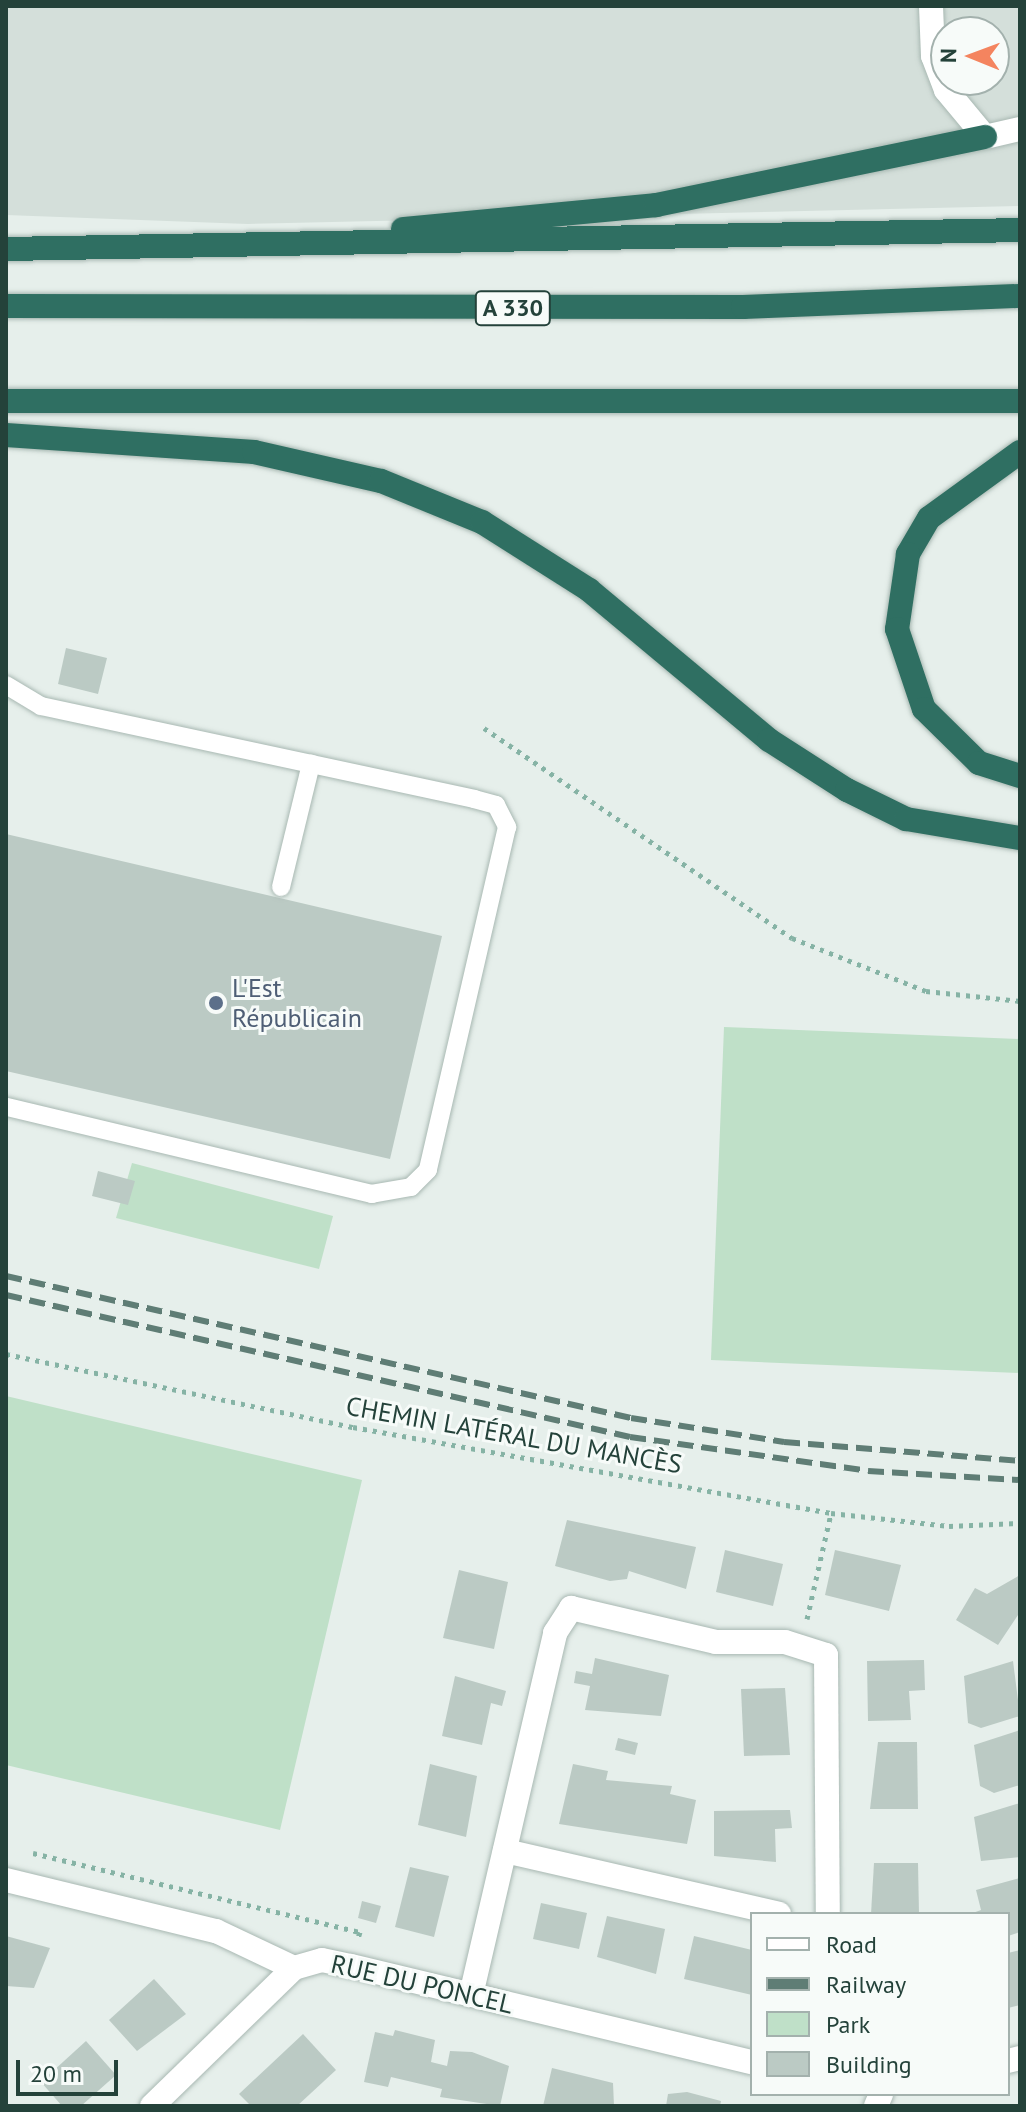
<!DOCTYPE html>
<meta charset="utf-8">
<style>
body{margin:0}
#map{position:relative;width:1026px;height:2112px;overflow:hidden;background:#e6efeb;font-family:"PT Sans",sans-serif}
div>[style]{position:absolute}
.built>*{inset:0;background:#d4dfda}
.green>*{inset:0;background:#bfe0c8}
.building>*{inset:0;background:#bbcac4}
.path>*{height:5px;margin-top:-2.5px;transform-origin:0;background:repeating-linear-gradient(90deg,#86b3a5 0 4px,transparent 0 10px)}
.roads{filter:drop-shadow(0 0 2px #a8b8b2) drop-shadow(0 0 2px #a8b8b2)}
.lane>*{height:18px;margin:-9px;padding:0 9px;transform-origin:9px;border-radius:9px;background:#fff}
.street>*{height:24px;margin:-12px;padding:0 12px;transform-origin:12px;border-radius:12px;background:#fff}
.secondary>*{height:24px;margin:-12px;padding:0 12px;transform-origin:12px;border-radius:12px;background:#fff}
.highway>*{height:24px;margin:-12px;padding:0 12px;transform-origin:12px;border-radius:12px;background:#2f6f62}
.rail>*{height:6px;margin-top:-3px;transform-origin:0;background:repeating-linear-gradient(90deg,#5f7d75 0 16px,transparent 0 24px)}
.dots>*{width:22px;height:22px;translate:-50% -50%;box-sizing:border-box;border:4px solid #f7fbf9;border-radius:50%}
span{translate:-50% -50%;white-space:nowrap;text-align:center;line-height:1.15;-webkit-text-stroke:6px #f7fbf9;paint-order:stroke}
.shield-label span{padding:2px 6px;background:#f7fbf9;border:2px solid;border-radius:6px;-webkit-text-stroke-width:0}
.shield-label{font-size:24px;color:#24423a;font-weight:700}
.service-label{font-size:26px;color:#4e5e75}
.left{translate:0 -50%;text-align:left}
.street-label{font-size:26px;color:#24423a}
.frame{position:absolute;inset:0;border:8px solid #24423a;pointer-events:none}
.legend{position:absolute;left:750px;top:1912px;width:260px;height:184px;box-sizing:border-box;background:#f7fbf9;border:2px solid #a3b1ad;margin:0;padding:10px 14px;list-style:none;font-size:24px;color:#24423a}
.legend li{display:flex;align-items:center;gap:16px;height:40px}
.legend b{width:40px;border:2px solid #a3b1ad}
.north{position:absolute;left:930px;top:16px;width:80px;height:80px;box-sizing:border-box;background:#f7fbf9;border:2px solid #a3b1ad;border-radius:50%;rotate:271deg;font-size:22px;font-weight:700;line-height:32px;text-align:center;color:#24423a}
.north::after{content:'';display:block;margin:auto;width:28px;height:36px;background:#f4845f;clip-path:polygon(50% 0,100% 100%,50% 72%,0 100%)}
.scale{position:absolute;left:16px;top:2060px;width:102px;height:36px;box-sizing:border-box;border:4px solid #24423a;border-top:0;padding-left:10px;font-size:24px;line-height:28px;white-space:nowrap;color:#24423a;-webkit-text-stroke:6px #f7fbf9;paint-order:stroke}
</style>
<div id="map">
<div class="built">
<div style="clip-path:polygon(evenodd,6px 6px,1020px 6px,1020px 206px,248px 224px,6px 215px,6px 6px,946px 32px,994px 32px,994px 80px,946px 80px,946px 32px)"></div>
</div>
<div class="green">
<div style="clip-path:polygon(724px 1027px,1020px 1039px,1020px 1373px,711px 1360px)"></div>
<div style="clip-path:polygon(132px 1163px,333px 1216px,319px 1269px,116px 1218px)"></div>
<div style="clip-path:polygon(6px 1396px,362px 1480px,280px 1830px,6px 1765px)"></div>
</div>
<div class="building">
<div style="clip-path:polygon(66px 648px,107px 658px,98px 694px,58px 684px)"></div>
<div style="clip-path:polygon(6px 834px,442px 936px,390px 1159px,6px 1071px)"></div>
<div style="clip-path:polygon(98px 1171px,135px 1181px,128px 1205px,92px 1196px)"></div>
<div style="clip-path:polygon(567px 1520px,696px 1547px,686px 1589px,629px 1571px,627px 1579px,610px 1581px,555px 1566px)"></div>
<div style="clip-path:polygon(725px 1550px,783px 1564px,773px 1606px,716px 1592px)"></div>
<div style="clip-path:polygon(835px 1550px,901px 1565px,889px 1611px,825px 1595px)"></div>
<div style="clip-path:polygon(459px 1570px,508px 1582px,494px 1649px,443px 1638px)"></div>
<div style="clip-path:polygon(1020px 1575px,1020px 1612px,998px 1645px,956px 1620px,975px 1588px,987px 1594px)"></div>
<div style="clip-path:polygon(595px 1658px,669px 1675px,661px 1716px,585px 1710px,590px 1686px,574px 1683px,576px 1671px,592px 1674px)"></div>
<div style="clip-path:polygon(924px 1660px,925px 1690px,909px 1691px,911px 1720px,868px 1721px,867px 1661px)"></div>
<div style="clip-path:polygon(1013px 1661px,1020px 1716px,981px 1728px,968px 1723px,964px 1676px)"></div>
<div style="clip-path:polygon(455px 1676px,506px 1691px,502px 1706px,491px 1703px,482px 1745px,442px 1736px)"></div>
<div style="clip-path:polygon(785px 1688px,790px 1755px,744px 1756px,741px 1689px)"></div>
<div style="clip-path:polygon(1020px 1730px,1020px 1785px,994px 1793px,980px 1786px,974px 1745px)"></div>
<div style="clip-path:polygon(618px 1738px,638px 1743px,635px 1755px,615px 1750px)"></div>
<div style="clip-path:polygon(878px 1742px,917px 1742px,918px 1809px,870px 1809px)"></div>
<div style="clip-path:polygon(430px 1764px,477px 1776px,466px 1837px,418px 1825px)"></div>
<div style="clip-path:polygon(573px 1764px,608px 1771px,606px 1780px,672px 1786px,670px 1794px,696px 1800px,687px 1844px,559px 1824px)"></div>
<div style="clip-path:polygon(1020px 1803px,1020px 1857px,981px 1861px,974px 1817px)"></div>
<div style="clip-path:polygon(790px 1810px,792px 1828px,775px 1829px,776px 1862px,714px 1856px,714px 1811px)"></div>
<div style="clip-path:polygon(874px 1863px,918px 1863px,919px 1914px,871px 1914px)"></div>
<div style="clip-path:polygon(410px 1867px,449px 1876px,434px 1937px,395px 1927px)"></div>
<div style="clip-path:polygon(1020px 1878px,1020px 1932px,1008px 1936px,1008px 1914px,970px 1914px,981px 1910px,976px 1890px)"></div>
<div style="clip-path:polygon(362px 1901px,381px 1906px,376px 1923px,358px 1918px)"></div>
<div style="clip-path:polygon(541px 1903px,587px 1913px,579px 1949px,533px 1939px)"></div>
<div style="clip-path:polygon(607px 1916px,665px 1929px,656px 1974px,597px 1957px)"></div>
<div style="clip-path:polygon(6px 1936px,50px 1948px,34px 1988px,6px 1986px)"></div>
<div style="clip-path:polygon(694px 1936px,752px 1950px,752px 1995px,684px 1979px)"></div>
<div style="clip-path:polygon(1020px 1950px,1020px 2005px,1008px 2008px,1008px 1953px)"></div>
<div style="clip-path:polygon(154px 1979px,186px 2014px,137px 2051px,109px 2020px)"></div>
<div style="clip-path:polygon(395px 2030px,435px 2040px,431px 2062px,447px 2066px,450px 2051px,472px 2052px,509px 2066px,500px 2106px,440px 2097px,442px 2089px,391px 2077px,388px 2087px,364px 2082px,375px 2032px,393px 2036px)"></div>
<div style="clip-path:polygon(303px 2034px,336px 2070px,297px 2106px,251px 2106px,239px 2094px)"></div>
<div style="clip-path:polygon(86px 2041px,116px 2075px,81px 2106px,62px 2106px,41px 2082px)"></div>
<div style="clip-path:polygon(552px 2068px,613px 2083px,614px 2106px,543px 2106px)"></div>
<div style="clip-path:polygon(687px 2092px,721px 2101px,720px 2106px,666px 2106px,668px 2094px)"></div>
</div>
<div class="path">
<div style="left:484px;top:728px;width:373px;rotate:34.3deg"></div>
<div style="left:792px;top:938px;width:144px;rotate:21.6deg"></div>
<div style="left:926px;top:991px;width:95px;rotate:6.1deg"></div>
<div style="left:6px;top:1354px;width:355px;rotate:11.9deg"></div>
<div style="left:353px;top:1427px;width:486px;rotate:10.2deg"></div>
<div style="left:831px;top:1513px;width:119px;rotate:6.3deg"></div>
<div style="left:949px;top:1526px;width:71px;rotate:-2.4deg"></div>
<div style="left:807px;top:1619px;width:109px;rotate:-77.2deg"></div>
<div style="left:33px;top:1853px;width:336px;rotate:13.6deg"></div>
<div style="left:360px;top:1932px;width:6px;rotate:108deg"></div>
</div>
<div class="roads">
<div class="lane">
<div style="left:6px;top:685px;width:41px;rotate:31deg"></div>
<div style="left:41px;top:706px;width:443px;rotate:12.1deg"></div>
<div style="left:474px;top:799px;width:23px;rotate:15deg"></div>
<div style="left:496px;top:805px;width:25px;rotate:63deg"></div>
<div style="left:507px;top:827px;width:352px;rotate:103deg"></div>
<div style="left:428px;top:1170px;width:24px;rotate:135deg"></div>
<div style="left:411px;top:1187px;width:40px;rotate:170deg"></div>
<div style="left:372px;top:1194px;width:376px;rotate:-166.6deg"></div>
<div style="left:281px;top:887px;width:127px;rotate:-76.3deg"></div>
</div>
<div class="street">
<div style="left:505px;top:1851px;width:281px;rotate:12.9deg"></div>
<div style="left:471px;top:1995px;width:372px;rotate:-76.9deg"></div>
<div style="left:555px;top:1633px;width:30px;rotate:-57deg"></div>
<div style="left:571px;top:1608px;width:149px;rotate:13.2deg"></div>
<div style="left:716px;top:1642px;width:69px"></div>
<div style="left:785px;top:1642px;width:43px;rotate:17.6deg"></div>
<div style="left:826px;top:1655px;width:259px;rotate:89.6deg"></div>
<div style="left:152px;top:2106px;width:198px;rotate:-44.2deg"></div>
<div style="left:876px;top:2106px;width:13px;rotate:-67deg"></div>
</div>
<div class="secondary">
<div style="left:931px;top:6px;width:50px;rotate:87.7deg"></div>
<div style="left:933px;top:56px;width:36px;rotate:69deg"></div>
<div style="left:946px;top:90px;width:61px;rotate:50.3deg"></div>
<div style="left:985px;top:137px;width:36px;rotate:-13deg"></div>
<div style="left:6px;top:1880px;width:216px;rotate:13.7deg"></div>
<div style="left:216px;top:1931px;width:86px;rotate:25.4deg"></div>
<div style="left:294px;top:1968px;width:29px;rotate:-16deg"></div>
<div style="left:322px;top:1960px;width:30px;rotate:12deg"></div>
<div style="left:351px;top:1966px;width:412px;rotate:13.5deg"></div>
<div style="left:1008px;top:2061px;width:12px;rotate:-14deg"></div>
</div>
<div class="highway">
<div style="left:403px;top:229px;width:254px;rotate:-5.4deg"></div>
<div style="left:656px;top:205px;width:336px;rotate:-11.7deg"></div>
<div style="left:6px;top:249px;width:1014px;rotate:-1.07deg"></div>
<div style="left:6px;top:306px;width:737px;rotate:0.08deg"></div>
<div style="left:743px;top:307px;width:277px;rotate:-2.3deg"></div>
<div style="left:6px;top:401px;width:1014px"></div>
<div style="left:6px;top:435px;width:249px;rotate:3.9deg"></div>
<div style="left:254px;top:452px;width:130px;rotate:12.9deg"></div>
<div style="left:381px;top:481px;width:109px;rotate:22.1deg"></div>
<div style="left:482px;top:522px;width:127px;rotate:32.4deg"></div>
<div style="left:589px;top:590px;width:234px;rotate:39.8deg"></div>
<div style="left:769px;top:740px;width:93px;rotate:32.7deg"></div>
<div style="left:847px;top:790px;width:66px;rotate:26.2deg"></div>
<div style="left:906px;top:819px;width:116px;rotate:9.5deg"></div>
<div style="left:1020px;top:452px;width:112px;rotate:144deg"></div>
<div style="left:929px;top:518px;width:42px;rotate:120.3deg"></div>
<div style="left:908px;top:554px;width:76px;rotate:98.3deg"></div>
<div style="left:897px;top:629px;width:84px;rotate:71.4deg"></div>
<div style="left:924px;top:709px;width:77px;rotate:44.5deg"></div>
<div style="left:979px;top:763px;width:43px;rotate:17.6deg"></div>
</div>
</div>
<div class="rail">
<div style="left:6px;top:1276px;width:641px;rotate:12.8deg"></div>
<div style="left:631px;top:1418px;width:155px;rotate:8.9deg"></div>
<div style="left:784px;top:1442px;width:237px;rotate:4.6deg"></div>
<div style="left:6px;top:1295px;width:640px;rotate:12.82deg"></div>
<div style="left:630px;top:1437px;width:240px;rotate:8.1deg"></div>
<div style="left:868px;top:1471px;width:152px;rotate:3.4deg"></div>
</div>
<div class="dots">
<div style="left:216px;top:1003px;background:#5c6f8a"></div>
</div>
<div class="shield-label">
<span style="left:513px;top:308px">A 330</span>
</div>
<div class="service-label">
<span class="left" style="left:232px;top:1003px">L'Est<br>Républicain</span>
</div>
<div class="street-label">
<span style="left:514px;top:1435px;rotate:10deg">CHEMIN LATÉRAL DU MANCÈS</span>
<span style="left:422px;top:1984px;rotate:13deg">RUE DU PONCEL</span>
</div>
<div class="frame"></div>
<ul class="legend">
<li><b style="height:10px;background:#fff"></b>Road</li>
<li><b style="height:10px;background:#5f7d75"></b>Railway</li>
<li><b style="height:22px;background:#bfe0c8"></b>Park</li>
<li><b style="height:22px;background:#bbcac4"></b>Building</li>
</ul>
<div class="north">N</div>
<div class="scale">20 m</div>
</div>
